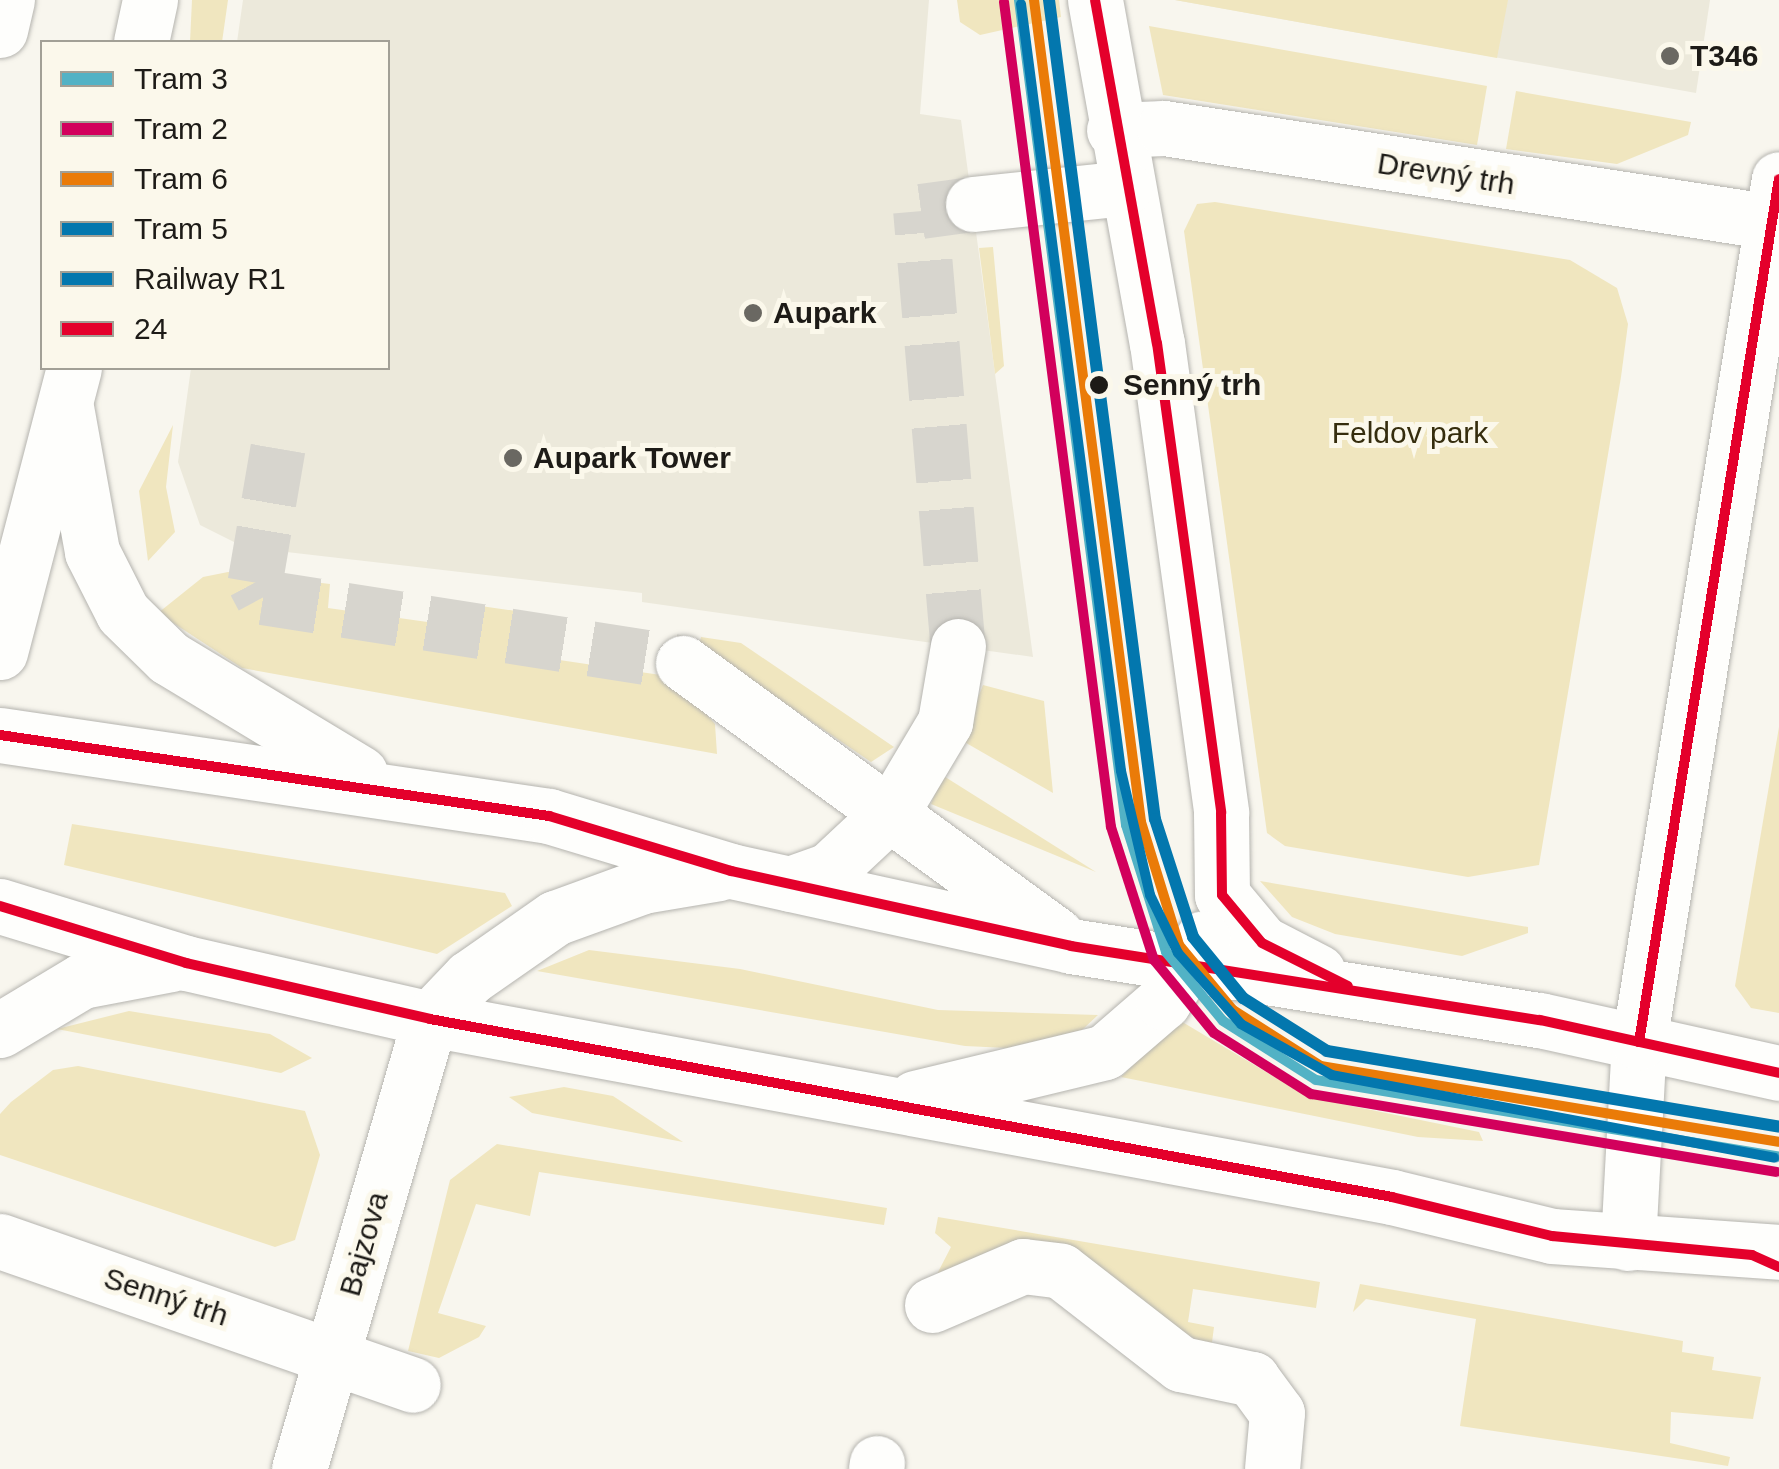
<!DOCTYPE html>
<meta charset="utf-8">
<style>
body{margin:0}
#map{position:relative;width:1779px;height:1469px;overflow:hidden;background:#f8f6ee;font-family:Arial,sans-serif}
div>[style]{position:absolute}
.built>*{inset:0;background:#ece9db}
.green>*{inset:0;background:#f0e6bf}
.minor-tunnel>*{height:55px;margin-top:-27.5px;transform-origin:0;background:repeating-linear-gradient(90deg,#d7d5ce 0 55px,transparent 0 83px)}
.roads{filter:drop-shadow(0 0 2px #b5b4af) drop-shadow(0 0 2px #b5b4af)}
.minor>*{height:55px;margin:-27.5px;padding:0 27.5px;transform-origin:27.5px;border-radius:27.5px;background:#fefefc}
.bus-1>*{height:10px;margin:-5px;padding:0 5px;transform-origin:5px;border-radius:5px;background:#e4002b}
.rail-1>*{height:12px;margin:-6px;padding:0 6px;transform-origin:6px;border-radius:6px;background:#0377ae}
.tram-1>*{height:10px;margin:-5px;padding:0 5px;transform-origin:5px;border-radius:5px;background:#52b2c5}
.tram-2>*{height:10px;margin:-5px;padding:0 5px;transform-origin:5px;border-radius:5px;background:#d2005c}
.tram-3>*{height:10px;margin:-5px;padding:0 5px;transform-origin:5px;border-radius:5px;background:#ea7b08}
.tram-4>*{height:10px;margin:-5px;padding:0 5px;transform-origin:5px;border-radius:5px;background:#0377ae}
.dots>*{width:28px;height:28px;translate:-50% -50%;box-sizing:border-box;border:5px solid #fbf8eb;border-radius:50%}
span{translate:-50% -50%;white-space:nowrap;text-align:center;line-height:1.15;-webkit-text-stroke:10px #fbf8eb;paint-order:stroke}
.poi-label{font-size:30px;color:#1d1b17;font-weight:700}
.left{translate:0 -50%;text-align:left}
.street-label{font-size:30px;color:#1d1b17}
.stop-label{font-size:30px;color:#1d1b17;font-weight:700}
.park-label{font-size:30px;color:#352d0e}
.legend{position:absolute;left:40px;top:40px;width:350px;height:330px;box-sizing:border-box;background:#fbf8eb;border:2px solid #a2a096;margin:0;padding:12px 18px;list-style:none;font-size:30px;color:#1d1b17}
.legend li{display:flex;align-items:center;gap:20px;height:50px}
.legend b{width:50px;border:2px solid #a2a096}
</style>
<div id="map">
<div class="built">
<div style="clip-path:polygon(243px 0,929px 0,920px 114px,961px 120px,1033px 657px,642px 602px,642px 593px,244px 547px,200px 525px,178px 462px,191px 368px,388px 368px,388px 42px,237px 42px)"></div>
<div style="clip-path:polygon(1175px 0,1710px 0,1696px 93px)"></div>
</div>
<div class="green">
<div style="clip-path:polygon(192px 0,228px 0,222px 42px,190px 42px)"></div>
<div style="clip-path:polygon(957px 0,1059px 0,1061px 17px,980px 35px,960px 22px)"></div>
<div style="clip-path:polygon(1175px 0,1508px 0,1497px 58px)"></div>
<div style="clip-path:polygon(1149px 26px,1487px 86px,1477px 145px,1163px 95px)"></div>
<div style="clip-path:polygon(1516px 91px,1691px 122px,1688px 135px,1617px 164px,1506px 149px)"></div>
<div style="clip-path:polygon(1215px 202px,1570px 260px,1617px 288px,1628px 324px,1621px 377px,1539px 865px,1468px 877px,1285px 846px,1267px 833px,1184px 231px,1197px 204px)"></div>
<div style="clip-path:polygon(993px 247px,1004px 366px,995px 374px,979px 248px)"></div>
<div style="clip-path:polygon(173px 425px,166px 487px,175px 532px,148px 561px,139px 491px)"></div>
<div style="clip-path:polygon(228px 572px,268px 577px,265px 608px,284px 610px,288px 579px,330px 584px,328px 608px,463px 627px,467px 604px,523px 612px,519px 654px,674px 677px,715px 724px,717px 754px,242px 668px,158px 613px,203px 577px)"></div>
<div style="clip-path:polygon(701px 637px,741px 643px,894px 747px,871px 762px,699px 645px)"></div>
<div style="clip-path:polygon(983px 685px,1044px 701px,1053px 793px,961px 740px)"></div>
<div style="clip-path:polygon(1779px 727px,1779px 1013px,1751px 1008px,1735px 986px)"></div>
<div style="clip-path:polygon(942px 775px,1096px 872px,931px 804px)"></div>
<div style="clip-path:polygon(72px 824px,505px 893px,512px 906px,437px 954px,64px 865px)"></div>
<div style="clip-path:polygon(1260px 881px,1528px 927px,1528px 933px,1462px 956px,1335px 934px,1292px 917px)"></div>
<div style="clip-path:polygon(589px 950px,740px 969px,938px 1010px,1098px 1015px,1082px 1030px,1007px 1048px,965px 1046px,537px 971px)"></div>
<div style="clip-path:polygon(129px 1011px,270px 1034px,312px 1058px,281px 1073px,57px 1029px)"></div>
<div style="clip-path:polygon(1179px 1020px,1308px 1097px,1479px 1132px,1483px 1141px,1418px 1137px,1121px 1077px)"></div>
<div style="clip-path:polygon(78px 1066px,305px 1111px,320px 1155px,295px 1240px,275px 1247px,0 1155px,0 1114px,11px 1102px,53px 1070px)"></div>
<div style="clip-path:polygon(564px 1087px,613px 1096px,683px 1142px,532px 1113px,509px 1097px)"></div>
<div style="clip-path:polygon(497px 1144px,887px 1208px,884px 1225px,539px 1172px,530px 1216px,476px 1204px,438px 1313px,486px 1326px,479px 1337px,439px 1358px,408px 1351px,450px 1180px)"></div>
<div style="clip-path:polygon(938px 1217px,1320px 1282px,1316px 1308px,1193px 1289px,1188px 1322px,1214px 1327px,1211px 1350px,1086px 1268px,936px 1276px,951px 1247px,935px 1233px)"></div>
<div style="clip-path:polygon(1360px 1284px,1683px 1341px,1682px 1352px,1714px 1357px,1712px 1370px,1761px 1377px,1753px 1419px,1671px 1412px,1670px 1443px,1730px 1457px,1728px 1466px,1460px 1426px,1476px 1319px,1366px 1299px,1353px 1312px)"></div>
</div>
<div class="minor-tunnel">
<div style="left:278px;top:448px;width:136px;rotate:99.7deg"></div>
<div style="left:255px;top:582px;width:17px;rotate:62deg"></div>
<div style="left:263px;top:597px;width:425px;rotate:8.9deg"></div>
<div style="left:958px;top:646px;width:437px;rotate:-94.9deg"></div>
<div style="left:921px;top:211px;width:52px;rotate:-7.7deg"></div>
</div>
<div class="roads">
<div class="minor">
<div style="left:1095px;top:0;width:349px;rotate:79.8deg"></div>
<div style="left:1157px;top:343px;width:474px;rotate:82.2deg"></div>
<div style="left:1221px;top:813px;width:82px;rotate:89.3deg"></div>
<div style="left:1222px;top:895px;width:62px;rotate:50.2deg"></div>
<div style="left:1262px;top:943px;width:63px;rotate:27.4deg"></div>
<div style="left:0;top:30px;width:31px;rotate:-77deg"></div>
<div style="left:141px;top:42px;width:43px;rotate:-77.9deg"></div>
<div style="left:1114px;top:130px;width:50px;rotate:-2.3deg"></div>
<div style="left:1164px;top:128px;width:622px;rotate:8.78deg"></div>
<div style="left:973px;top:204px;width:152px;rotate:-6deg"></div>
<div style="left:66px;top:407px;width:147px;rotate:79.8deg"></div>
<div style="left:92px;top:552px;width:68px;rotate:63.1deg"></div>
<div style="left:123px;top:613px;width:64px;rotate:44.4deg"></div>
<div style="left:169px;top:658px;width:223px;rotate:31.1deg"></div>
<div style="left:0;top:652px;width:293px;rotate:-75.4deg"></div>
<div style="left:683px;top:663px;width:462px;rotate:36.1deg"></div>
<div style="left:0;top:735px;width:555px;rotate:8.39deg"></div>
<div style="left:549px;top:816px;width:190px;rotate:16.8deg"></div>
<div style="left:731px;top:871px;width:348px;rotate:12.4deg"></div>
<div style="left:1071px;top:946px;width:475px;rotate:9deg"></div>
<div style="left:1540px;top:1020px;width:245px;rotate:12.5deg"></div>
<div style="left:790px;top:884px;width:41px;rotate:-19.7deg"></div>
<div style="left:829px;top:870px;width:86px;rotate:-43.1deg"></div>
<div style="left:892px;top:811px;width:104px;rotate:-59.2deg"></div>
<div style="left:945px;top:722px;width:77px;rotate:-80.3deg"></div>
<div style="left:0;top:906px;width:195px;rotate:17deg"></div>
<div style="left:186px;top:963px;width:250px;rotate:12.9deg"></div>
<div style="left:430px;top:1019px;width:978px;rotate:10.48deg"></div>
<div style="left:1392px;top:1197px;width:165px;rotate:13.7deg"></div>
<div style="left:1552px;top:1236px;width:228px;rotate:4deg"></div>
<div style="left:0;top:1030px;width:96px;rotate:-30.9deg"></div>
<div style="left:82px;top:981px;width:91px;rotate:-10.8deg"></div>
<div style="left:915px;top:1098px;width:195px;rotate:-13.6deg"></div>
<div style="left:1105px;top:1052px;width:77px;rotate:-40.8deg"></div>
<div style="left:1163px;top:1002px;width:75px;rotate:-58deg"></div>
<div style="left:0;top:1241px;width:437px;rotate:19.2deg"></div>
<div style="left:1628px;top:1243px;width:201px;rotate:-86.9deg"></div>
<div style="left:1639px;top:1042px;width:874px;rotate:-80.79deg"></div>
<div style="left:932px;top:1305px;width:99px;rotate:-23.2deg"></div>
<div style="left:1023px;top:1266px;width:38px;rotate:7deg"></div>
<div style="left:1061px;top:1271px;width:152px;rotate:37.8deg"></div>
<div style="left:1181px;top:1364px;width:73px;rotate:11.9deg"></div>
<div style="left:1252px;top:1379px;width:42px;rotate:53.7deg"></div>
<div style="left:1277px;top:1413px;width:56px;rotate:95.1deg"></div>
<div style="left:299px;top:1469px;width:469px;rotate:-73.8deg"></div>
<div style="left:430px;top:1019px;width:57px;rotate:-46.4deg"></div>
<div style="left:469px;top:978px;width:105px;rotate:-34.9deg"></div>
<div style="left:555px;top:918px;width:94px;rotate:-20deg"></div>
<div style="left:643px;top:886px;width:77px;rotate:-9.7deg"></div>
<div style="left:876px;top:1469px;width:6px;rotate:-81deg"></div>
</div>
</div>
<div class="bus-1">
<div style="left:1095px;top:0;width:349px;rotate:79.8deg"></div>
<div style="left:1157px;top:343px;width:474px;rotate:82.2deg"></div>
<div style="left:1221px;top:813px;width:82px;rotate:89.3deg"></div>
<div style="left:1222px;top:895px;width:62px;rotate:50.2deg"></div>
<div style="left:1262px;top:943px;width:96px;rotate:26.6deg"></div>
<div style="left:0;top:735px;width:555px;rotate:8.39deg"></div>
<div style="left:549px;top:816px;width:190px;rotate:16.8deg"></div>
<div style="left:731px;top:871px;width:348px;rotate:12.4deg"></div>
<div style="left:1071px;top:946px;width:475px;rotate:9deg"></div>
<div style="left:1540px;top:1020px;width:245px;rotate:12.5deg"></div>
<div style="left:0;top:906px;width:195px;rotate:17deg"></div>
<div style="left:186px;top:963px;width:250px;rotate:12.9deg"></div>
<div style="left:430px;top:1019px;width:978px;rotate:10.48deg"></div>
<div style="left:1392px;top:1197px;width:165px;rotate:13.7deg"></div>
<div style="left:1552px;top:1236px;width:201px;rotate:5.4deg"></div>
<div style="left:1752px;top:1255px;width:30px;rotate:24deg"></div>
<div style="left:1639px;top:1042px;width:874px;rotate:-80.79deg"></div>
</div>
<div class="rail-1">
<div style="left:1049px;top:0;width:826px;rotate:82.63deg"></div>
<div style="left:1155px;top:819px;width:124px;rotate:72.1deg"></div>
<div style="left:1193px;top:937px;width:79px;rotate:50.7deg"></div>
<div style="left:1243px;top:998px;width:99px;rotate:32.2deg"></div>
<div style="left:1327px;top:1051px;width:458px;rotate:9.5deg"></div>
</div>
<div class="tram-1">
<div style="left:1019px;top:0;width:832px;rotate:82.61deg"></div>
<div style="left:1126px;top:825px;width:133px;rotate:72.5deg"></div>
<div style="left:1166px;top:952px;width:89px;rotate:50.4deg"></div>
<div style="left:1223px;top:1021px;width:110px;rotate:32.4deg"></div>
<div style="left:1316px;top:1080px;width:469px;rotate:9.4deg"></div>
</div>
<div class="tram-2">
<div style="left:1004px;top:2px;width:832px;rotate:82.61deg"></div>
<div style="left:1111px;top:827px;width:140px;rotate:72.1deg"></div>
<div style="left:1154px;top:960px;width:94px;rotate:50.6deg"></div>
<div style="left:1214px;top:1033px;width:115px;rotate:32.2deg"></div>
<div style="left:1311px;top:1094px;width:472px;rotate:9.5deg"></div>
</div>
<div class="tram-3">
<div style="left:1034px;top:0;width:829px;rotate:82.58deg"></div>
<div style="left:1141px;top:822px;width:129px;rotate:72.8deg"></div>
<div style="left:1179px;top:945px;width:85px;rotate:50.3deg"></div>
<div style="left:1233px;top:1010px;width:104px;rotate:32.5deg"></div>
<div style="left:1321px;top:1066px;width:464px;rotate:9.4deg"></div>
</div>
<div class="tram-4">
<div style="left:1021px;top:4px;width:773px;rotate:82.57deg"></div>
<div style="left:1121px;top:771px;width:127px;rotate:76.8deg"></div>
<div style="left:1150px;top:895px;width:64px;rotate:64.2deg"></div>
<div style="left:1178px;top:953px;width:95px;rotate:48.4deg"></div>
<div style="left:1241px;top:1024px;width:104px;rotate:29.3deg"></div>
<div style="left:1332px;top:1075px;width:450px;rotate:10.6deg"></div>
</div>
<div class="dots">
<div style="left:1670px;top:56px;background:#6a6862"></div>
<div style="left:753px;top:313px;background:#6a6862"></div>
<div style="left:1099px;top:385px;background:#1d1b17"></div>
<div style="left:513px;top:458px;background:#6a6862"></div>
</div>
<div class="poi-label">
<span class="left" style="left:1690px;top:56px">T346</span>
<span class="left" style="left:773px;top:313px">Aupark</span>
<span class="left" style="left:533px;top:458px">Aupark Tower</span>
</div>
<div class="street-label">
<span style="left:1446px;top:174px;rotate:9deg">Drevný trh</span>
<span style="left:364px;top:1244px;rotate:-74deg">Bajzova</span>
<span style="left:166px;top:1297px;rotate:18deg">Senný trh</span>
</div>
<div class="stop-label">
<span class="left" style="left:1123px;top:385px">Senný trh</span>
</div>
<div class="park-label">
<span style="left:1410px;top:433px">Feldov park</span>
</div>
<ul class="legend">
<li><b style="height:12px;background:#52b2c5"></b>Tram 3</li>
<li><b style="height:12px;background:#d2005c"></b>Tram 2</li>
<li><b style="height:12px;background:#ea7b08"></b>Tram 6</li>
<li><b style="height:12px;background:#0377ae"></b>Tram 5</li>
<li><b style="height:12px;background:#0377ae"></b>Railway R1</li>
<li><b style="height:12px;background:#e4002b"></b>24</li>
</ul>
</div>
